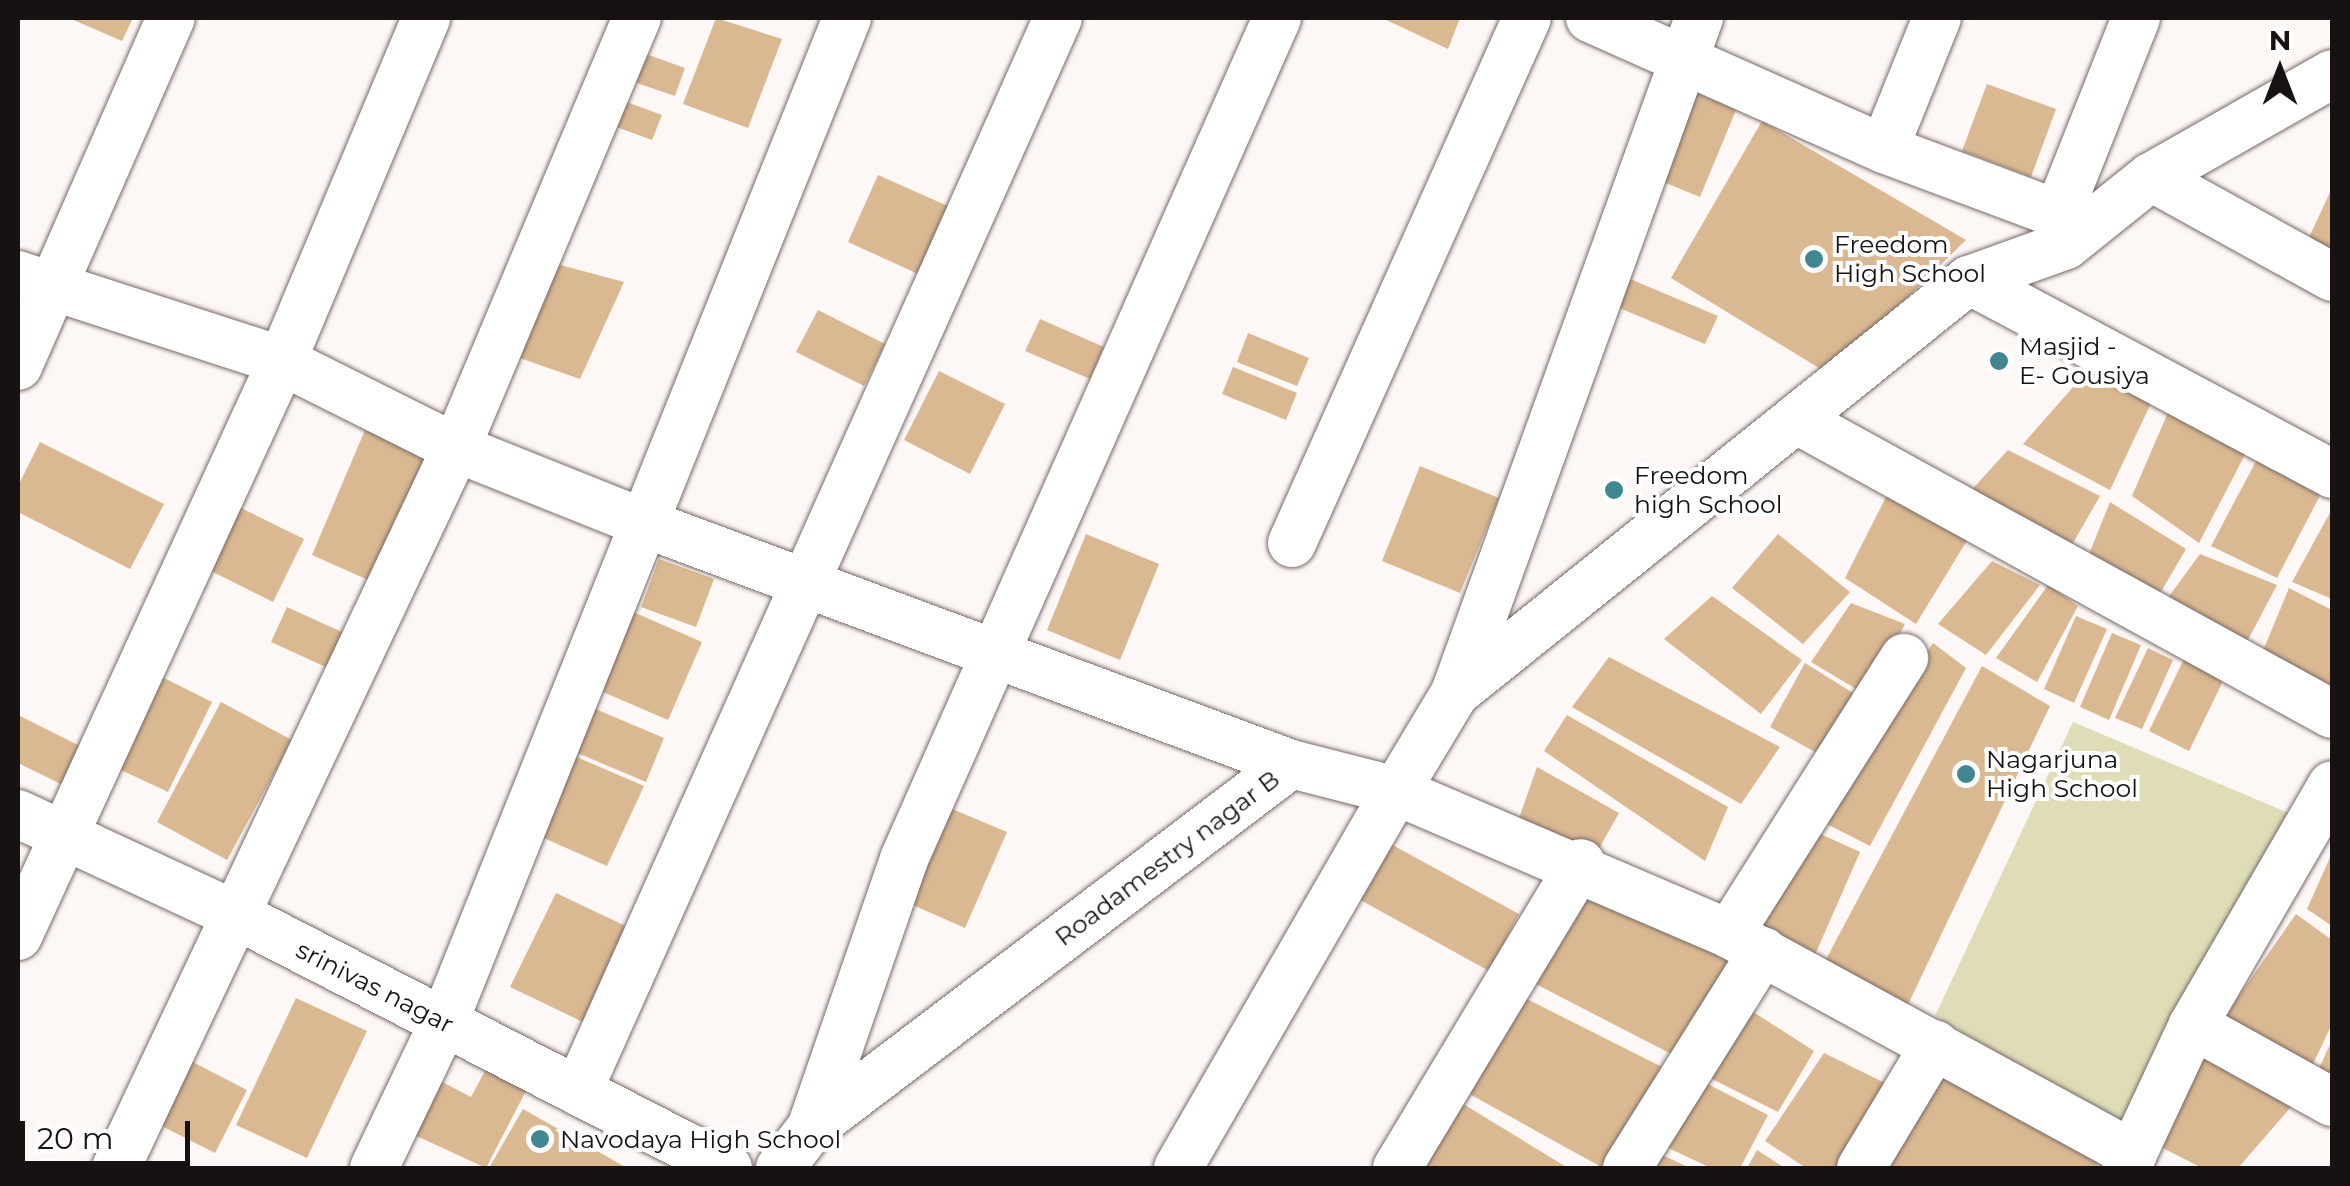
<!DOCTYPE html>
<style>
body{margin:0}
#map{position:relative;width:2350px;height:1186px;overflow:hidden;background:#fdf7f6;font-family:Montserrat,sans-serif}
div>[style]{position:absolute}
.green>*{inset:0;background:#dfdcb8}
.building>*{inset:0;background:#dab892}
.roads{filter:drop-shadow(0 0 2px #766a66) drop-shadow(0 0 2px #766a66)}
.minor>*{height:48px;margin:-24px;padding:0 24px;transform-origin:24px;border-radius:24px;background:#fff}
.dots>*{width:28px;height:28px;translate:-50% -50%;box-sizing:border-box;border:5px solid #fff;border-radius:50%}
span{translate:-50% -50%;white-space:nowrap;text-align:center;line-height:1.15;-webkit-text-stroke:8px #fff;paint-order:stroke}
.poi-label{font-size:25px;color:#171211}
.left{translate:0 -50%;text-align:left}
.street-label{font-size:25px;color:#171211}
.frame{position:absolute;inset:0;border:20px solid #171211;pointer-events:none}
.north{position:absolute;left:2230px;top:20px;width:100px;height:100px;-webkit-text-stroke:8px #fff;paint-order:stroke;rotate:0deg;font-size:28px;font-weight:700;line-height:40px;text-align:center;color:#171211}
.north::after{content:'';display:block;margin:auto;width:35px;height:45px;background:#171211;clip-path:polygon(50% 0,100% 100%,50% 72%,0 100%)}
.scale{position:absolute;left:20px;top:1121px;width:170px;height:45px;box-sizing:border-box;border:5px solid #171211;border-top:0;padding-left:12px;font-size:30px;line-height:35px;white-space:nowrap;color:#171211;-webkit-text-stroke:8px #fff;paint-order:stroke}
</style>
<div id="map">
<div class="green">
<div style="clip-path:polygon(2073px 722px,2291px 814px,2123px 1131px,1935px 1016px)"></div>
</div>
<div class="building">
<div style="clip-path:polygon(69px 18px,133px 18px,122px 41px)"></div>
<div style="clip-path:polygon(716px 18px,782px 39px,748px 128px,683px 104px)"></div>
<div style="clip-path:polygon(1382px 18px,1460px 18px,1448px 49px)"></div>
<div style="clip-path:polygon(632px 49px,685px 68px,675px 96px,622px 78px)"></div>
<div style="clip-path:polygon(1987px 84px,2056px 109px,2031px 177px,1962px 151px)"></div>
<div style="clip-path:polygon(1694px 92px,1736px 110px,1700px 197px,1656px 179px)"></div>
<div style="clip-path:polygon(610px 96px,662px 115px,652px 140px,600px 121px)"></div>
<div style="clip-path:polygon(1762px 121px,1966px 240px,1829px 374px,1671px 278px)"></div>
<div style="clip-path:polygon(878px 175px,959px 211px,929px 279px,848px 242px)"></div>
<div style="clip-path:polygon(2332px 188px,2332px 257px,2306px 244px)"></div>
<div style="clip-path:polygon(549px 262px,624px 282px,580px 379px,511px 355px)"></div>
<div style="clip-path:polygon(1623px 276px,1718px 316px,1705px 344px,1610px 304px)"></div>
<div style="clip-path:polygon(818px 310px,885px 344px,864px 386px,796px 352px)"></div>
<div style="clip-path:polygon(1040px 319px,1104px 347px,1090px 379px,1025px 351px)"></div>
<div style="clip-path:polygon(1248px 333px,1309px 358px,1297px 386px,1237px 362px)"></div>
<div style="clip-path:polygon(1233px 367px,1297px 393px,1286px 420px,1222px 394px)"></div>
<div style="clip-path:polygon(2088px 370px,2153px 399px,2110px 490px,2023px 444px)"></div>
<div style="clip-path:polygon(939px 371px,1005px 404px,970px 474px,904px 440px)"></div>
<div style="clip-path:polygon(2169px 410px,2250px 445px,2199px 543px,2132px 496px)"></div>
<div style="clip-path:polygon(365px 430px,430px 457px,375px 583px,312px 555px)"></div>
<div style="clip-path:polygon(40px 442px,164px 504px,130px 569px,18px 512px,18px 486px)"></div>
<div style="clip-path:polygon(2263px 448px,2327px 482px,2277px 578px,2211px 546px)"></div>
<div style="clip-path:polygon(2008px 450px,2100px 496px,2069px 550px,1966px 496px)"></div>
<div style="clip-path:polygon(1420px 466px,1499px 498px,1460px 593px,1382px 561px)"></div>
<div style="clip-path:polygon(1891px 487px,1971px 534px,1916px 624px,1845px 578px)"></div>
<div style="clip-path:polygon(2110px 502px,2186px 549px,2155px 602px,2085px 564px)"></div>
<div style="clip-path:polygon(239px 507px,304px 539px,273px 602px,207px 569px)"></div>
<div style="clip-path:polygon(2332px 509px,2332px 599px,2292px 582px)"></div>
<div style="clip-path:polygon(1086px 534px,1159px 564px,1120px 660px,1047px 630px)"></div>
<div style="clip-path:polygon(1778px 534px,1850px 592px,1803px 644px,1732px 588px)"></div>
<div style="clip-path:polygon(2200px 554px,2277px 585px,2242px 651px,2167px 599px)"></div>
<div style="clip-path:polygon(659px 559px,714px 579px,696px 627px,641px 607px)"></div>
<div style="clip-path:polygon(1992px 561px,2040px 585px,1986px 655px,1938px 624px)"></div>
<div style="clip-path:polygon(2048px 585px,2078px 606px,2037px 682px,1996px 658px)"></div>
<div style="clip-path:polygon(2289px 588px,2332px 610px,2332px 695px,2260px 658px)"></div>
<div style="clip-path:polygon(1712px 596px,1802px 660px,1761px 714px,1664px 639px)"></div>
<div style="clip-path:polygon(1851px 603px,1905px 624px,1868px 696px,1811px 662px)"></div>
<div style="clip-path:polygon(287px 607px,355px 638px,339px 673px,271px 642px)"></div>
<div style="clip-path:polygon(631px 611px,702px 642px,668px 720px,596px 689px)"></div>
<div style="clip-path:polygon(2076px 616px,2107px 629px,2074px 703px,2044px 689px)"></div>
<div style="clip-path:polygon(2112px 633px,2141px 645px,2109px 720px,2080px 707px)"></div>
<div style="clip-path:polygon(1933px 643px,1966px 668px,1870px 846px,1819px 820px)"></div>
<div style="clip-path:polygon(2148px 648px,2173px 660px,2142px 729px,2115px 718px)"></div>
<div style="clip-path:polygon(1609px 657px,1780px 747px,1741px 804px,1572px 707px)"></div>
<div style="clip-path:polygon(2185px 657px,2225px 677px,2189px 751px,2149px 731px)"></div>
<div style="clip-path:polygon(1805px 663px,1861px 698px,1833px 762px,1770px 727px)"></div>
<div style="clip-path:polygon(1982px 666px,2050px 706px,1903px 1015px,1824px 963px)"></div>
<div style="clip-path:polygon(150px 671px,212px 702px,168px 792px,106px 763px)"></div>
<div style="clip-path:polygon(221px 702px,292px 740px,227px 860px,157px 822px)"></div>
<div style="clip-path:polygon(593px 708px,664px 738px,646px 782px,575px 752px)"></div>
<div style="clip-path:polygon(18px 715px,88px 750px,69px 788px,18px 763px)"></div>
<div style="clip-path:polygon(1567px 715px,1728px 807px,1705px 861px,1544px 751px)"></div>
<div style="clip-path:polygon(572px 755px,644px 786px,607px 866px,537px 835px)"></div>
<div style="clip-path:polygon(1537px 767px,1619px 813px,1597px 852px,1517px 824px)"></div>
<div style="clip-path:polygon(938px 803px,1007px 832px,965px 928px,897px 898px)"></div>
<div style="clip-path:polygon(1814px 831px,1860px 852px,1811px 964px,1760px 930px)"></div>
<div style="clip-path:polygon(1387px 842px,1519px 914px,1489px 971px,1355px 897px)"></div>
<div style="clip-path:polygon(2332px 853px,2332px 926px,2307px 909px)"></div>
<div style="clip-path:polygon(1587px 884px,1738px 961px,1679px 1058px,1528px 980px)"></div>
<div style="clip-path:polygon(556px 893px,632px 929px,585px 1023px,510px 987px)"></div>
<div style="clip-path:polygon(2296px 914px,2332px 940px,2332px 1024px,2312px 1066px,2222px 1020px)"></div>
<div style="clip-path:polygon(1519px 995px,1670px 1071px,1603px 1168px,1466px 1092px)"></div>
<div style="clip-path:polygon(296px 998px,367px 1031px,307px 1158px,236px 1125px)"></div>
<div style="clip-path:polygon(1744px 1006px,1814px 1051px,1778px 1112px,1702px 1074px)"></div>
<div style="clip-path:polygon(2332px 1040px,2332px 1086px,2317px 1073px)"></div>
<div style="clip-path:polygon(2196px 1052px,2298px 1099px,2238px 1168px,2202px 1168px,2157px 1145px)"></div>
<div style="clip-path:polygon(1824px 1053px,1895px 1088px,1849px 1168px,1806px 1168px,1765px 1141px)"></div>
<div style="clip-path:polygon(183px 1057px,247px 1090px,215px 1153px,150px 1120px)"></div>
<div style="clip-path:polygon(487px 1067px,527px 1089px,486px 1168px,397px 1127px,425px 1073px,471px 1097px)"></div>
<div style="clip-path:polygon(1934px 1069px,2101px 1158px,2096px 1168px,1877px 1168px)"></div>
<div style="clip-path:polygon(1696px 1078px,1768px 1115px,1740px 1168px,1711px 1168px,1662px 1145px)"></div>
<div style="clip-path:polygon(1455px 1099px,1568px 1168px,1425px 1168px)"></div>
<div style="clip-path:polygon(523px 1109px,627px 1168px,489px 1168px)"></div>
<div style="clip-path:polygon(1652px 1150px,1690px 1168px,1642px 1168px)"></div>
<div style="clip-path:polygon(1757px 1150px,1785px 1168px,1747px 1168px)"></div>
</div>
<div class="roads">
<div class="minor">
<div style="left:1590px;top:18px;width:322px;rotate:24deg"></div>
<div style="left:1884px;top:149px;width:186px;rotate:20.5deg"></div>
<div style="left:2058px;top:214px;width:32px;rotate:76deg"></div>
<div style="left:1884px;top:149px;width:141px;rotate:-68deg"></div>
<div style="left:2151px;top:177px;width:207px;rotate:28.9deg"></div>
<div style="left:2058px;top:214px;width:211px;rotate:-68.3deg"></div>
<div style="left:18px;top:275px;width:278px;rotate:18deg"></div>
<div style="left:282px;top:361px;width:195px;rotate:26.6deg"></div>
<div style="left:456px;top:448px;width:199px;rotate:21.8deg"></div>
<div style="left:641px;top:522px;width:694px;rotate:20.42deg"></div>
<div style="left:1969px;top:280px;width:412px;rotate:28.1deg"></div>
<div style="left:18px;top:366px;width:380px;rotate:-66.3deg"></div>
<div style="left:1799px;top:421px;width:608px;rotate:28.8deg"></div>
<div style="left:1292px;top:543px;width:575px;rotate:-65.89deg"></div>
<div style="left:1456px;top:690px;width:715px;rotate:-70.12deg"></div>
<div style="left:18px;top:814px;width:242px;rotate:24.9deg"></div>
<div style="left:238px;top:916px;width:551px;rotate:27.22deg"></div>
<div style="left:1729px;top:934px;width:327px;rotate:-57.6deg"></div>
<div style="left:18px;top:936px;width:633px;rotate:-65.34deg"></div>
<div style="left:282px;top:361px;width:372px;rotate:-67.2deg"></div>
<div style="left:2193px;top:1025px;width:159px;rotate:29deg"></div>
<div style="left:578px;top:1091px;width:1175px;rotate:-65.9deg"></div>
<div style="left:811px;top:1128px;width:285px;rotate:-70.9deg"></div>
<div style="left:904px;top:859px;width:920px;rotate:-66.08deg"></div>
<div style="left:116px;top:1168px;width:796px;rotate:-64.72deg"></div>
<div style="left:456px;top:448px;width:467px;rotate:-67.2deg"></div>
<div style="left:374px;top:1168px;width:162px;rotate:-64.4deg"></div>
<div style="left:444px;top:1022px;width:1082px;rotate:-68.13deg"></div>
<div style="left:780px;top:1168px;width:51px;rotate:-52.2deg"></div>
<div style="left:811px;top:1128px;width:602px;rotate:-37.17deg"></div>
<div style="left:1291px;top:764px;width:108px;rotate:14.4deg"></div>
<div style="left:1396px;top:791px;width:114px;rotate:-59deg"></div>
<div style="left:1455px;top:693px;width:659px;rotate:-38.78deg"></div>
<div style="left:1969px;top:280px;width:103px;rotate:-19.8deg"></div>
<div style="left:2066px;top:245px;width:109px;rotate:-38.7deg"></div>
<div style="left:2151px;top:177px;width:208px;rotate:-29.6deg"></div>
<div style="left:1178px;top:1168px;width:435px;rotate:-60deg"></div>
<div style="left:1396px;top:791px;width:362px;rotate:23.2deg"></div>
<div style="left:1729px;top:934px;width:460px;rotate:28.6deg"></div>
<div style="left:1397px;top:1168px;width:356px;rotate:-58.9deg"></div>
<div style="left:1627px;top:1168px;width:256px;rotate:-57.9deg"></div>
<div style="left:1861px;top:1168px;width:144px;rotate:-59deg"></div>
<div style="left:2126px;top:1168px;width:158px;rotate:-64.9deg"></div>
<div style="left:2193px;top:1025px;width:277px;rotate:-59.9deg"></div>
</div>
</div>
<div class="dots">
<div style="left:1814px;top:259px;background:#418791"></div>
<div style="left:1999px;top:361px;background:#418791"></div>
<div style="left:1614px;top:490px;background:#418791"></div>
<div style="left:1966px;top:774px;background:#418791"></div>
<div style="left:540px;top:1139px;background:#418791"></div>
</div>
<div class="poi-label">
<span class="left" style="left:1834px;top:259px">Freedom<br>High School</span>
<span class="left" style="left:2019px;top:361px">Masjid -<br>E- Gousiya</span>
<span class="left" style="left:1634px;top:490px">Freedom<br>high School</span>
<span class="left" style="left:1986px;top:774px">Nagarjuna<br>High School</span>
<span class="left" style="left:560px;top:1139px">Navodaya High School</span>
</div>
<div class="street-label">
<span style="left:1167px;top:858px;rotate:-37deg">Roadamestry nagar B</span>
<span style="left:375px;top:987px;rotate:27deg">srinivas nagar</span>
</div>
<div class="frame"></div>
<div class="north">N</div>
<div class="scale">20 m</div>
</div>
